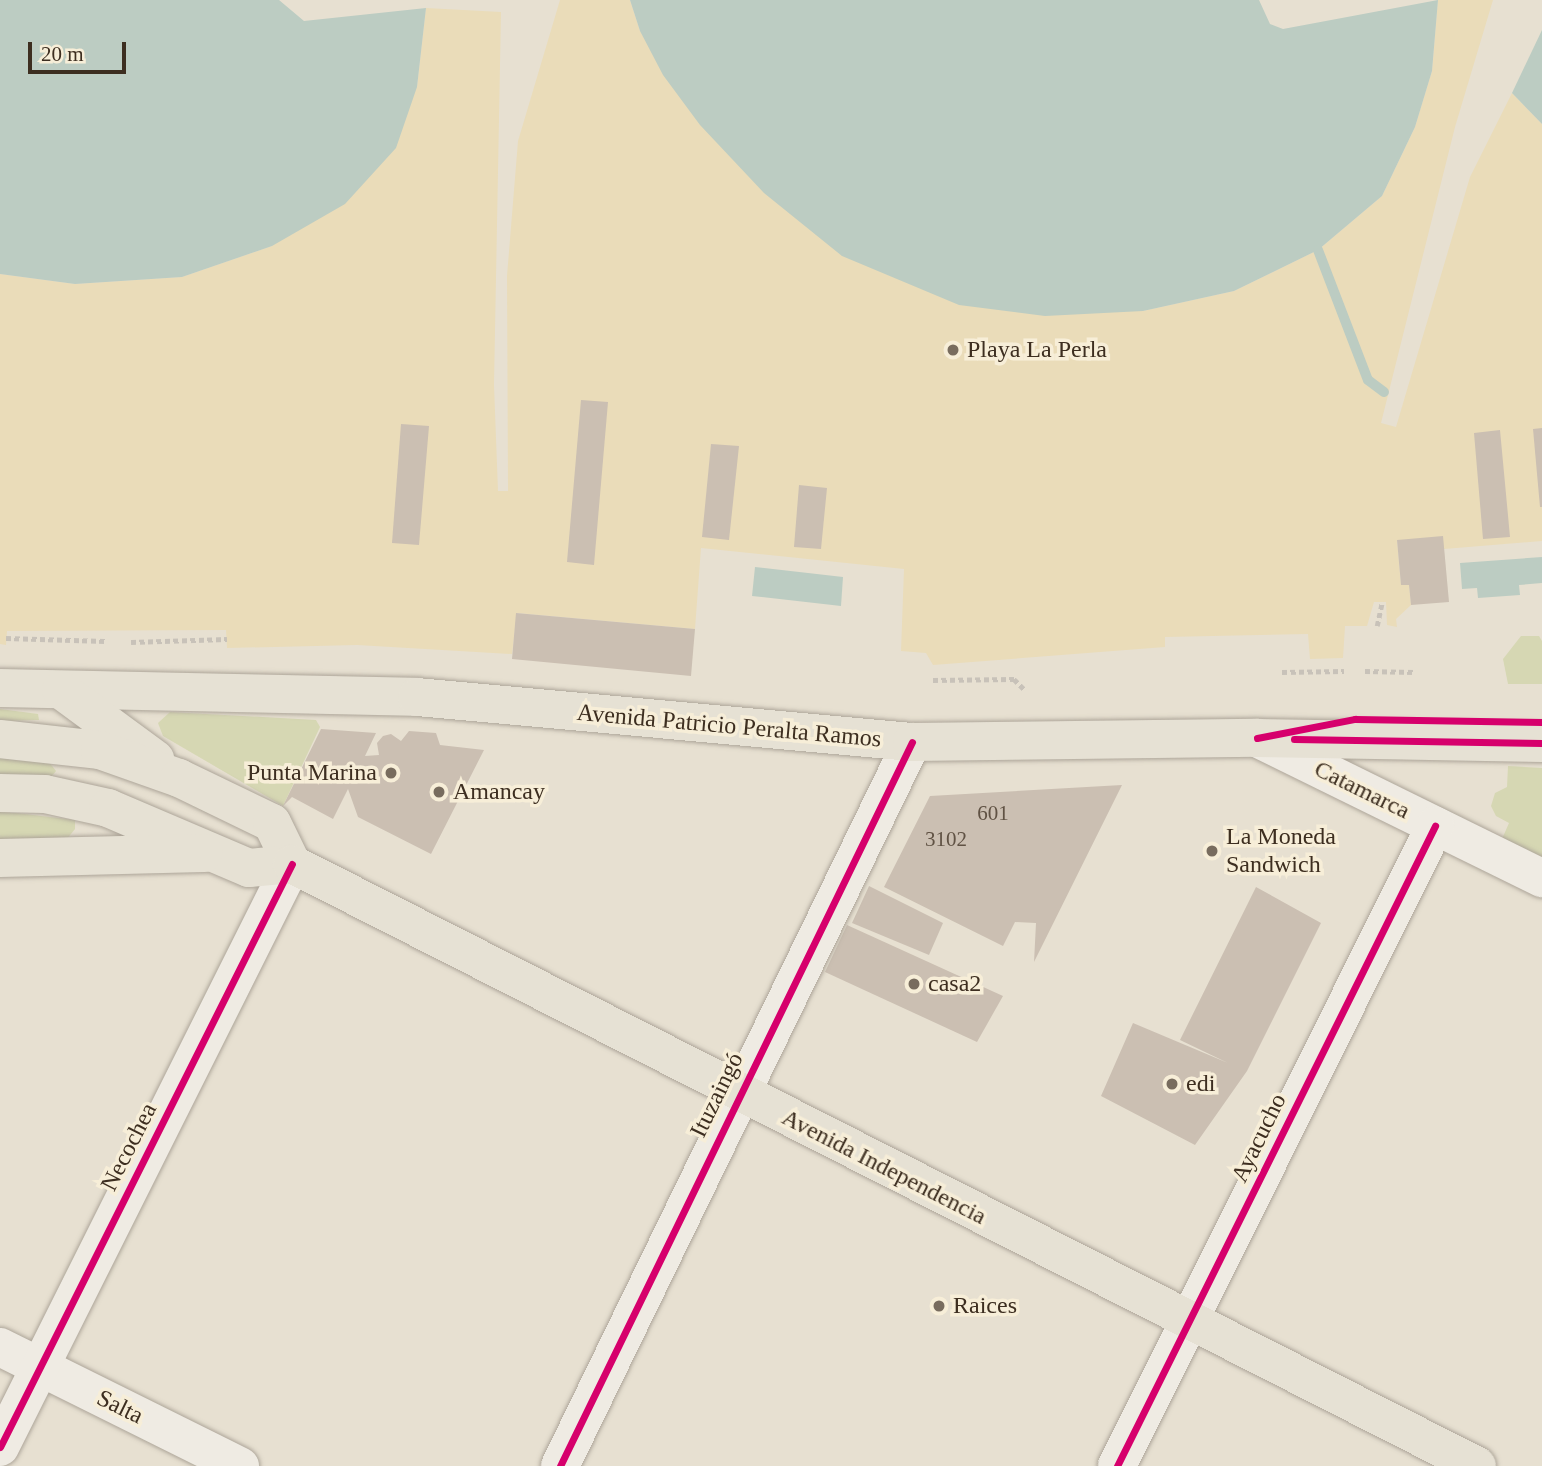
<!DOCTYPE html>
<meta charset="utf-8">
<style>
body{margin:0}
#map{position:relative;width:1542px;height:1466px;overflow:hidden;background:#e7e0d1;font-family:"Times New Roman",serif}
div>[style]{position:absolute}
.green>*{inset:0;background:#d6d7b3}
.sand>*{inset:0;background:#eadcb9}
.water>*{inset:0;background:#bcccc2}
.stream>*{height:10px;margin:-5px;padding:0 5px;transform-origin:5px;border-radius:5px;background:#bcccc2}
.building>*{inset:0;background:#cbbfb2}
.path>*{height:4.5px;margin-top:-2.25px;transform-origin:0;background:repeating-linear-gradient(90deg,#c8c2b9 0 5px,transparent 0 8.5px)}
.roads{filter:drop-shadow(0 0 2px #ada599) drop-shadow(0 0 2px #ada599)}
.minor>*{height:38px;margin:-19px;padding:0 19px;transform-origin:19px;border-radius:19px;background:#efebe3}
.major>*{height:38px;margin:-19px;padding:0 19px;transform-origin:19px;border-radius:19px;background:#e6e1d4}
.cycleway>*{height:7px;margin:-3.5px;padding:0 3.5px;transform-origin:3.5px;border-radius:3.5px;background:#d6006c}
.dots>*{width:19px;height:19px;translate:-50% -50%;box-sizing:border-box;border:4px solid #f7eed8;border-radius:50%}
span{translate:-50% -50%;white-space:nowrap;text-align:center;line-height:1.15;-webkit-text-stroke:7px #f7eed8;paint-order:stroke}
.number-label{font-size:21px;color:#605244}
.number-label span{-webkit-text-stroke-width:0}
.poi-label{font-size:24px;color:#3d2e20}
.left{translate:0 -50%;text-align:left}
.right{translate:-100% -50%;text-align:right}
.street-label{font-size:24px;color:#3d2e20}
.scale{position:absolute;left:28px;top:42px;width:98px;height:32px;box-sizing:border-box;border:4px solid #3d2e20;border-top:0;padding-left:9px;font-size:21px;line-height:24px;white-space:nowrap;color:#3d2e20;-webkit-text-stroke:5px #f7eed8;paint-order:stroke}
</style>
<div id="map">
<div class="green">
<div style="clip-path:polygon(1521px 636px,1539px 636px,1542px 641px,1542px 684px,1508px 684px,1503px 659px)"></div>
<div style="clip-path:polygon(0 709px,38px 714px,39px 720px,0 721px)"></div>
<div style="clip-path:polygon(170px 712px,316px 720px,320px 727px,283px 806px,163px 736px,158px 723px)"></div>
<div style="clip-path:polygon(0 758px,49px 762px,56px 771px,51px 777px,0 774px)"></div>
<div style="clip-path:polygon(1508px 766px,1542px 768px,1542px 858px,1502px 839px,1509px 823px,1496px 816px,1491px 806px,1495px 793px,1507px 787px)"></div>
<div style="clip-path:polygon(0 811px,75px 820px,75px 829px,66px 840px,0 840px)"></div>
</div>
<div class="sand">
<div style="clip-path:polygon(560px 0,630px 0,640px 31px,1143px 311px,1234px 291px,1318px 250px,1382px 196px,1415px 127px,1432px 71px,1438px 0,1493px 0,1455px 127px,1381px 423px,1396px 427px,1470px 177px,1512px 93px,1542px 124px,1542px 541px,1444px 549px,1397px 540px,1401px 585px,1409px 585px,1411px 605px,1396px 619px,1397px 627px,1387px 625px,1386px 602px,1374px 602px,1367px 626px,1345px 626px,1343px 658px,1310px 659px,1308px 634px,1165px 637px,1165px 647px,933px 665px,926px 653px,901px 651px,904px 569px,701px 548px,695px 629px,517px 613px,512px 654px,357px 645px,227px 648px,226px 630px,7px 631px,6px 645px,0 644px,0 274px,75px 284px,182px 277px,272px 246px,417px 87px,426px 8px,501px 12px,494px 385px,498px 491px,508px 491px,507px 276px,518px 141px)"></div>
</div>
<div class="water">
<div style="clip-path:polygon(0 0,279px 0,304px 21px,426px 8px,417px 87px,396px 148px,345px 204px,272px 246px,182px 277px,75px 284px,0 274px)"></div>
<div style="clip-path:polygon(630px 0,1259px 0,1270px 24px,1283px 29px,1438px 0,1432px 71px,1415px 127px,1382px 196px,1318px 250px,1234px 291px,1143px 311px,1045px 316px,959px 305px,842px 256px,764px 193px,700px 125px,663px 75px,640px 31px)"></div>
<div style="clip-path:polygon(1542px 30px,1542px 124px,1512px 93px)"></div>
<div style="clip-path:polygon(1542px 557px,1542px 583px,1519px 585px,1520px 595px,1478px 598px,1477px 588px,1462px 589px,1460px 563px)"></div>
<div style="clip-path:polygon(755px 567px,843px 577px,841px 606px,752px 596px)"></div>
</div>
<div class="stream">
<div style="left:1318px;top:250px;width:139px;rotate:69deg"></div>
<div style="left:1368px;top:380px;width:20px;rotate:37deg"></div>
</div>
<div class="building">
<div style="clip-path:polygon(581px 400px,608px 402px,594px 565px,567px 562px)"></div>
<div style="clip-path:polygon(401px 424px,429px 426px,419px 545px,392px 543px)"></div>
<div style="clip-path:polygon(1542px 428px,1542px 507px,1540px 507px,1533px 429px)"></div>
<div style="clip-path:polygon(1500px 430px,1510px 537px,1483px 539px,1474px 433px)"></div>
<div style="clip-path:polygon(711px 444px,739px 446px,729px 540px,702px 537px)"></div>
<div style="clip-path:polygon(799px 485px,827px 488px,821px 549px,794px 547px)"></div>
<div style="clip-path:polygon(1443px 536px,1449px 602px,1411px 605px,1409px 585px,1401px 585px,1397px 540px)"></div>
<div style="clip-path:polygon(516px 613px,695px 629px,691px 676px,512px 659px)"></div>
<div style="clip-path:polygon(321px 729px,376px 733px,365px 756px,379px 755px,377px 743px,383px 736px,391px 734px,401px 741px,409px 731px,436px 733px,440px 745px,484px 750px,431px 854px,358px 817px,348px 789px,333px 819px,292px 797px,283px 806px)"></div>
<div style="clip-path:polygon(1122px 785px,1034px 962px,1036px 923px,1015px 922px,1003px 946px,884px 887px,930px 796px)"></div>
<div style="clip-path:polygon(869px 886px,943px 923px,929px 955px,852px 923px)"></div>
<div style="clip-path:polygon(1256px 887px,1321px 923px,1247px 1071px,1195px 1145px,1101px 1096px,1133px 1023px,1228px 1063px,1180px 1040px)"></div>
<div style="clip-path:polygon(847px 925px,1003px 996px,977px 1042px,825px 972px)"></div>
</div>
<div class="path">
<div style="left:1377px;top:626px;width:25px;rotate:-78deg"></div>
<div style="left:6px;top:638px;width:99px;rotate:1.7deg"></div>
<div style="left:131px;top:642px;width:96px;rotate:-1.8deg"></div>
<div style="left:1365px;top:671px;width:49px;rotate:1.2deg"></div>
<div style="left:1282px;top:672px;width:62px;rotate:-0.9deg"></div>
<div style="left:933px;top:680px;width:81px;rotate:-0.7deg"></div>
<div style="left:1014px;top:679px;width:16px;rotate:45deg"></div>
</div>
<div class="roads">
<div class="minor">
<div style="left:1257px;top:738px;width:318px;rotate:26.2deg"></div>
<div style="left:0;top:1347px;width:268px;rotate:26.4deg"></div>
<div style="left:0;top:1447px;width:652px;rotate:-63.4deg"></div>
<div style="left:560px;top:1466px;width:805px;rotate:-64.07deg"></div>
<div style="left:1117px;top:1466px;width:715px;rotate:-63.58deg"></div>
</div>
<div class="major">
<div style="left:0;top:688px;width:417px;rotate:1.2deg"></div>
<div style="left:417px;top:697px;width:497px;rotate:5.2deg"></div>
<div style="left:912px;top:742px;width:345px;rotate:-0.7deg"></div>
<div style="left:1257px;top:738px;width:285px;rotate:1deg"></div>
<div style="left:61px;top:690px;width:117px;rotate:36.3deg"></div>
<div style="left:0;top:739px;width:101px;rotate:6.3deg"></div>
<div style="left:100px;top:750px;width:84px;rotate:19.5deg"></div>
<div style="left:179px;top:778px;width:103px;rotate:25.8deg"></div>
<div style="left:272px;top:823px;width:46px;rotate:64deg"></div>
<div style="left:0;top:793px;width:45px;rotate:1.3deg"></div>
<div style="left:45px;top:794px;width:65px;rotate:12.5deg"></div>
<div style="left:108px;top:808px;width:153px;rotate:23.1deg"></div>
<div style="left:249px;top:868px;width:43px;rotate:-5.3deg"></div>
<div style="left:0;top:858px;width:204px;rotate:-1.4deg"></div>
<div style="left:292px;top:864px;width:1329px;rotate:26.93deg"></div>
</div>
</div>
<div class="cycleway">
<div style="left:1257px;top:738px;width:100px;rotate:-11deg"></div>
<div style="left:1355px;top:719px;width:187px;rotate:0.9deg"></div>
<div style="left:1294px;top:739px;width:248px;rotate:0.9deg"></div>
<div style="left:0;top:1447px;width:652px;rotate:-63.4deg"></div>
<div style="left:560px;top:1466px;width:805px;rotate:-64.07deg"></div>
<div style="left:1117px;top:1466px;width:715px;rotate:-63.58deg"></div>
</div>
<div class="dots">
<div style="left:953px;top:350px;background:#786c5e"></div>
<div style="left:391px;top:773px;background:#786c5e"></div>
<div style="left:439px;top:792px;background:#786c5e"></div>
<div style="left:1212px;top:851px;background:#786c5e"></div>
<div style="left:914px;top:984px;background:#786c5e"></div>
<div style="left:1172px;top:1084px;background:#786c5e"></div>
<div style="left:939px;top:1306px;background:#786c5e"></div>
</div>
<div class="number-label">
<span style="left:993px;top:813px">601</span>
<span style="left:946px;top:839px">3102</span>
</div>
<div class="poi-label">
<span class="left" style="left:967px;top:350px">Playa La Perla</span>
<span class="right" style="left:377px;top:773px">Punta Marina</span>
<span class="left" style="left:453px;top:792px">Amancay</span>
<span class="left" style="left:1226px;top:851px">La Moneda<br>Sandwich</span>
<span class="left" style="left:928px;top:984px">casa2</span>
<span class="left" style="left:1186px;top:1084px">edi</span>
<span class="left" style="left:953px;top:1306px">Raices</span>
</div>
<div class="street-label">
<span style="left:729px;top:726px;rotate:5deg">Avenida Patricio Peralta Ramos</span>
<span style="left:1362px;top:790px;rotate:26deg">Catamarca</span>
<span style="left:717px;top:1095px;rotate:-64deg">Ituzaingó</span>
<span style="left:1259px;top:1138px;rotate:-64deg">Ayacucho</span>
<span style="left:129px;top:1147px;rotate:-63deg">Necochea</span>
<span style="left:884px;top:1167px;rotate:27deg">Avenida Independencia</span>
<span style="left:120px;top:1407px;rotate:26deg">Salta</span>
</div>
<div class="scale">20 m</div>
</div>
